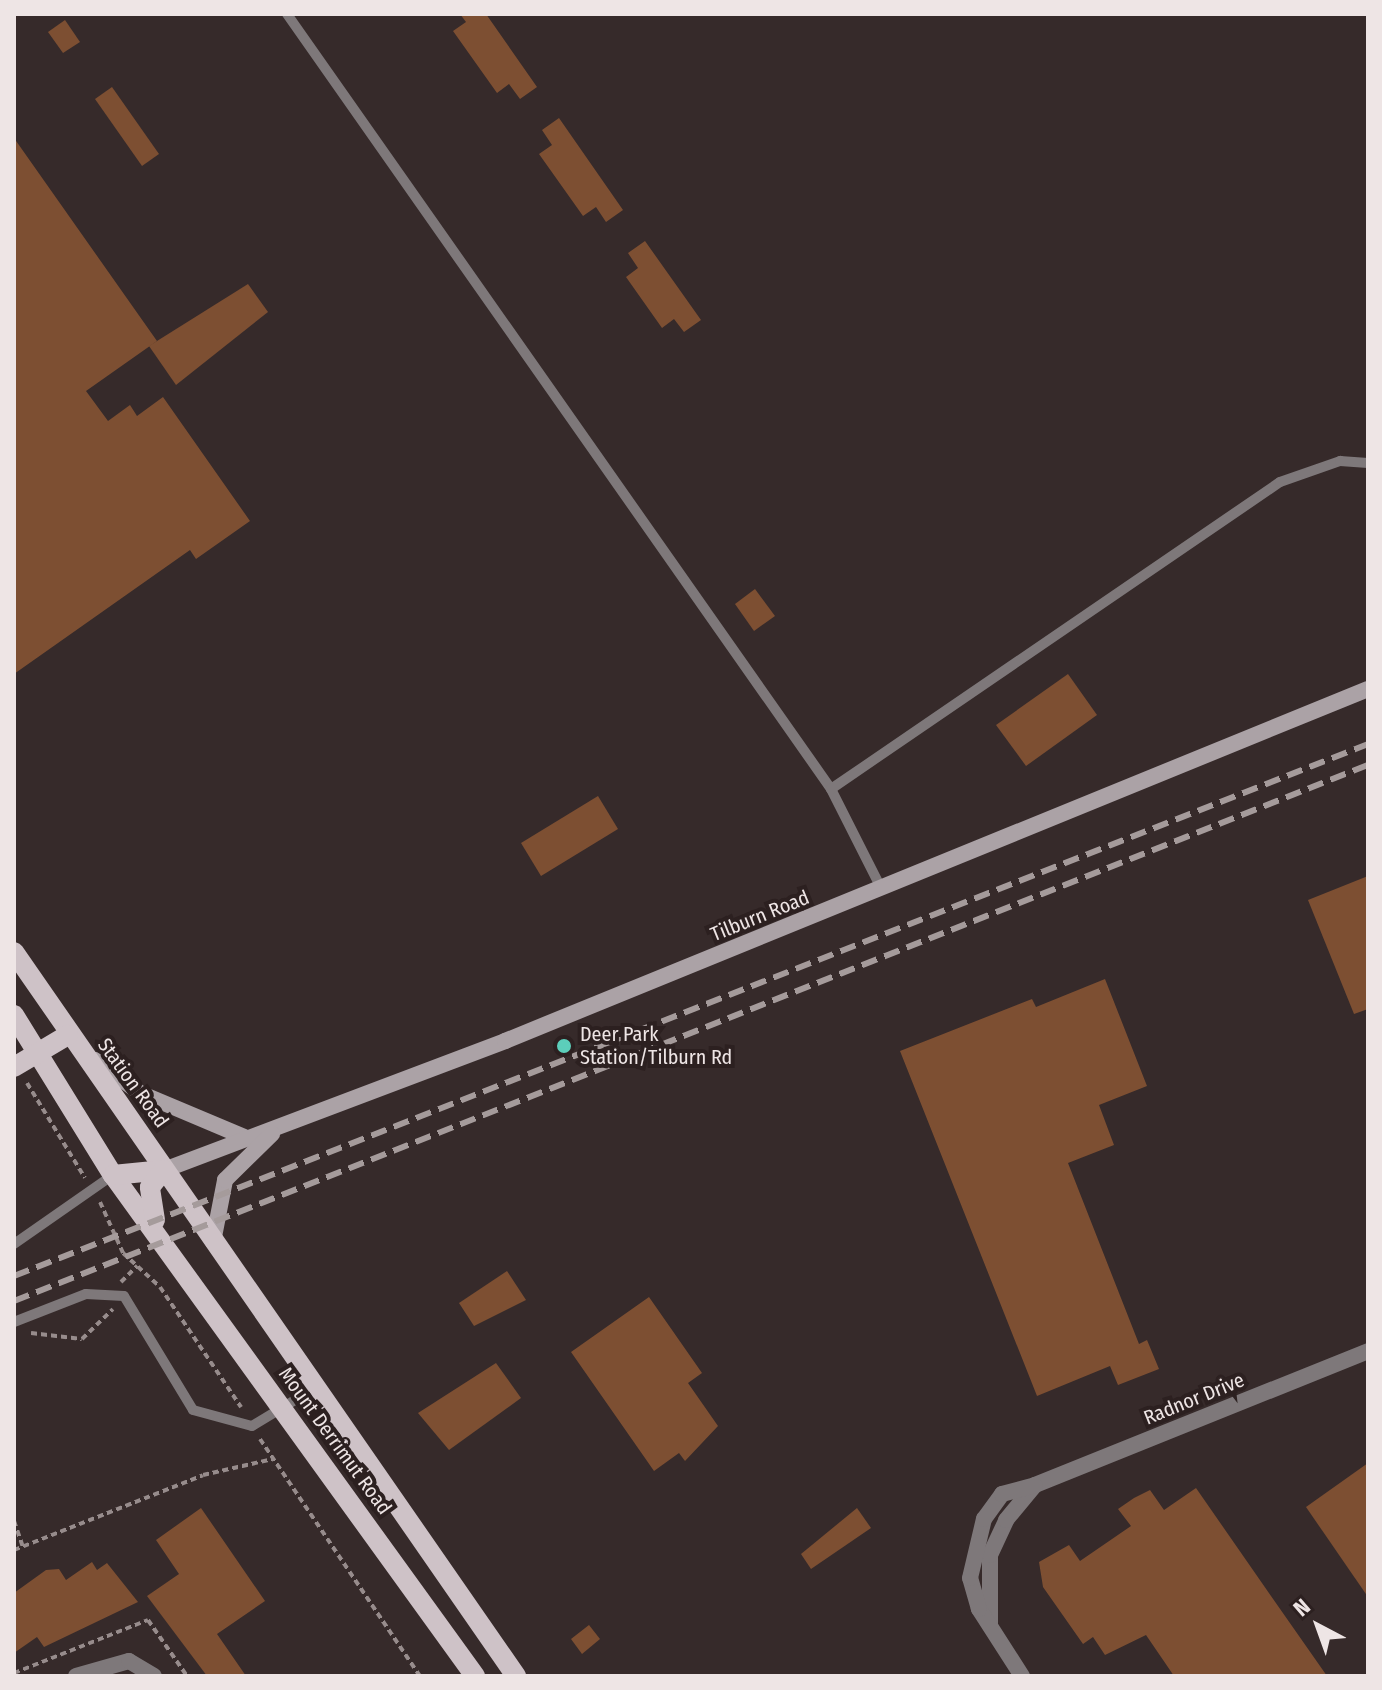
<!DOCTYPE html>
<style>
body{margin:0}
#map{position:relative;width:1382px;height:1690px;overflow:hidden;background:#362a2a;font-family:"Fira Sans Condensed",sans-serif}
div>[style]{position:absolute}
.building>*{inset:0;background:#7d4f32}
.path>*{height:4px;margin-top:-2px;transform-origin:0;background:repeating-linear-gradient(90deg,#978c8c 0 6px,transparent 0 10px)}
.lane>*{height:10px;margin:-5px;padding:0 5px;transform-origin:5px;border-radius:5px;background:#7e787a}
.street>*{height:16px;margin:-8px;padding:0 8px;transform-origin:8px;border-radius:8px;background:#7e787a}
.secondary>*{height:16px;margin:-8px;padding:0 8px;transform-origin:8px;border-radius:8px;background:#aba2a6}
.primary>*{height:20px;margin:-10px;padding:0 10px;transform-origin:10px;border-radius:10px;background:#cec2c7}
.rail>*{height:6px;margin-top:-3px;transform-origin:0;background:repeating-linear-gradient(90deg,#a59b9b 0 16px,transparent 0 24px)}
.dots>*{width:22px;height:22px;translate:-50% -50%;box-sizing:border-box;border:4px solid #2c2020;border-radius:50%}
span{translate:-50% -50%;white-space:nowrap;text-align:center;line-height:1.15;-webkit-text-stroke:8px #2c2020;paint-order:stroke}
.street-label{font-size:20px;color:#eee5e5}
.poi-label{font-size:20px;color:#eee5e5}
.left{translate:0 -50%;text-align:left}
.frame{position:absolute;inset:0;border:16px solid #eee5e5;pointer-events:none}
.north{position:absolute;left:1278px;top:1586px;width:80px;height:80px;-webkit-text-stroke:6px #2c2020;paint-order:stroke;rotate:319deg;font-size:22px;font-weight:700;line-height:32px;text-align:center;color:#eee5e5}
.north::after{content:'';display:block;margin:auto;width:28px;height:36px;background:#eee5e5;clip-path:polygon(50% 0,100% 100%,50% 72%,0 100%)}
</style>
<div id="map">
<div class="building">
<div style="clip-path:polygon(460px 14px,486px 14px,537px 87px,520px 99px,509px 84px,497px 93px,453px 31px,466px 22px)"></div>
<div style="clip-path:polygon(65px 20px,80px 42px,63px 53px,48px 32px)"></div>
<div style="clip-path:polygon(112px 87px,159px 154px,142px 166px,95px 99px)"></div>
<div style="clip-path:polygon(559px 118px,623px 210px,606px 222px,596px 207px,583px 216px,539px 154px,552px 145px,542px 130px)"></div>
<div style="clip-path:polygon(14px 138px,157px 341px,86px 391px,108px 421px,130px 405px,137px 416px,163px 397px,250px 521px,196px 559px,190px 550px,14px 674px)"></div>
<div style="clip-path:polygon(645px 241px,701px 320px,684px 332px,674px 319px,662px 328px,626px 277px,638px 268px,628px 253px)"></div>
<div style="clip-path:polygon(248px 284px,268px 312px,176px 385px,149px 346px)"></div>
<div style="clip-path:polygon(755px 589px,775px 616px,754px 631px,735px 604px)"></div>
<div style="clip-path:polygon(1068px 674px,1097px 715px,1026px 766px,996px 725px)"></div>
<div style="clip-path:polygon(598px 796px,618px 829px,541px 876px,521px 843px)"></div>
<div style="clip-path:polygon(1368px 876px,1368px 1009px,1354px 1014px,1308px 900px)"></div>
<div style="clip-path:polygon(1105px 979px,1147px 1086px,1099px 1105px,1114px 1145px,1068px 1163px,1139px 1344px,1147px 1340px,1159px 1369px,1118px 1385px,1110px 1366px,1037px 1396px,900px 1051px,1032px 999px,1036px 1007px)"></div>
<div style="clip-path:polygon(507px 1271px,526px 1300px,474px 1326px,459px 1303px)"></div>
<div style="clip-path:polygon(649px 1297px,702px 1373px,688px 1383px,718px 1426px,685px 1461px,679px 1453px,654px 1471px,571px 1352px)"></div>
<div style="clip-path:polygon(496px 1363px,521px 1398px,449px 1450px,418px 1413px)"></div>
<div style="clip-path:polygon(1368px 1463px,1368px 1597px,1306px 1507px)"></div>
<div style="clip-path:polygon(1196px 1488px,1271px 1596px,1327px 1676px,1174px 1676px,1146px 1635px,1105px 1655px,1093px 1637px,1083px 1644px,1043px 1587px,1039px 1562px,1069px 1545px,1080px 1561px,1131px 1526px,1118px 1509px,1134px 1498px,1150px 1490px,1164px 1510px)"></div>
<div style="clip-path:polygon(201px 1508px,265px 1601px,217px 1634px,246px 1676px,207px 1676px,147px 1596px,179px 1574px,156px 1540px)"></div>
<div style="clip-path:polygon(857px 1508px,871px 1528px,811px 1569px,801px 1554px)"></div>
<div style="clip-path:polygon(92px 1562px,97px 1570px,107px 1563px,138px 1602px,44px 1647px,37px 1637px,14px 1653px,14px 1593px,46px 1570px,59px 1569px,66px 1580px)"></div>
<div style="clip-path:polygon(589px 1625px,600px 1639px,582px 1654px,571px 1639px)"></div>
</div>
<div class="path">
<div style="left:27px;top:1083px;width:111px;rotate:58.6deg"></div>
<div style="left:100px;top:1202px;width:56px;rotate:65.7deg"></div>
<div style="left:123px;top:1253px;width:50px;rotate:42.6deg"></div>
<div style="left:160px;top:1287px;width:145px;rotate:56deg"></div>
<div style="left:121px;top:1282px;width:23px;rotate:-45deg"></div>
<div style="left:31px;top:1333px;width:51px;rotate:6.7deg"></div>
<div style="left:82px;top:1339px;width:43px;rotate:-44.1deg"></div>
<div style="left:260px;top:1439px;width:286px;rotate:56deg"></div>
<div style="left:14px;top:1521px;width:28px;rotate:71deg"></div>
<div style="left:14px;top:1550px;width:203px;rotate:-21.6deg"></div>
<div style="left:203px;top:1475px;width:72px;rotate:-12.9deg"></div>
<div style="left:14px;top:1673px;width:144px;rotate:-21.6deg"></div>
<div style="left:148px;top:1620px;width:68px;rotate:55.1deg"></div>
</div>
<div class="lane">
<div style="left:287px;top:14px;width:947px;rotate:54.93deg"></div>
<div style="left:831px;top:789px;width:111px;rotate:63.2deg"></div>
<div style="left:831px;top:789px;width:544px;rotate:-34.36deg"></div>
<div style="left:1280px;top:482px;width:64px;rotate:-19.3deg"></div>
<div style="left:1340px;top:461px;width:28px;rotate:4deg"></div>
<div style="left:14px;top:1244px;width:121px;rotate:-34.9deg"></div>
<div style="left:14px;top:1322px;width:77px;rotate:-21.3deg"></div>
<div style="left:86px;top:1294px;width:38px;rotate:3deg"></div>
<div style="left:124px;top:1296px;width:133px;rotate:58.8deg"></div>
<div style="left:193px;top:1410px;width:61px;rotate:15.2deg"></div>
<div style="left:252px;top:1426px;width:56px;rotate:-31.1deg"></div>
<div style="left:300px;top:1397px;width:17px;rotate:-77deg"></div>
</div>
<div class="street">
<div style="left:990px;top:1625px;width:70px;rotate:-90deg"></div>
<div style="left:990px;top:1555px;width:38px;rotate:-65deg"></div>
<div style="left:1006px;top:1520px;width:45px;rotate:-50.4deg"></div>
<div style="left:1035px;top:1485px;width:359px;rotate:-21.9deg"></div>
<div style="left:76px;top:1676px;width:55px;rotate:-15.8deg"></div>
<div style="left:129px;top:1661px;width:29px;rotate:31deg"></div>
<div style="left:1022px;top:1676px;width:80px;rotate:-122.7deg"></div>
<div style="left:979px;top:1609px;width:32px;rotate:-106deg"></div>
<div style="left:970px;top:1578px;width:61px;rotate:-76.7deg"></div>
<div style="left:984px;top:1519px;width:31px;rotate:-54deg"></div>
<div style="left:1002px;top:1494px;width:34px;rotate:-15deg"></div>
</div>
<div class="secondary">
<div style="left:96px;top:1060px;width:55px;rotate:36.9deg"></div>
<div style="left:140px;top:1093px;width:113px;rotate:22.9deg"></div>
<div style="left:164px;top:1170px;width:365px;rotate:-20.7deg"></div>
<div style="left:505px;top:1041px;width:932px;rotate:-22.19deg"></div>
<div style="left:213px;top:1242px;width:63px;rotate:-79deg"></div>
<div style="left:225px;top:1180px;width:66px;rotate:-44.4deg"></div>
</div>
<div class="primary">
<div style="left:14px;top:952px;width:881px;rotate:55.26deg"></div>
<div style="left:14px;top:1015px;width:188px;rotate:58.3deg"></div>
<div style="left:113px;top:1175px;width:618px;rotate:54.15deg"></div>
<div style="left:14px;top:1067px;width:63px;rotate:-30.7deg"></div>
<div style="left:113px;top:1175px;width:51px;rotate:-5.6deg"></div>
<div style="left:155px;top:1220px;width:33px;rotate:-99deg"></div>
<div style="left:150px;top:1187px;width:22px;rotate:-51deg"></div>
</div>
<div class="rail">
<div style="left:14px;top:1276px;width:1455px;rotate:-21.45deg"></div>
<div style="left:14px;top:1301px;width:1456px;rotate:-21.6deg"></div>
</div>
<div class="dots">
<div style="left:564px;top:1046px;background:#5cceba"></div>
</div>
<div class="street-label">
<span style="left:760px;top:916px;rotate:-22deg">Tilburn Road</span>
<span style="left:133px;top:1083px;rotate:54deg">Station Road</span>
<span style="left:1194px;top:1399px;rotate:-22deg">Radnor Drive</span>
<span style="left:335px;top:1441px;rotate:54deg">Mount Derrimut Road</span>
</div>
<div class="poi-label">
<span class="left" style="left:580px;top:1046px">Deer Park<br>Station/Tilburn Rd</span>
</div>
<div class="frame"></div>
<div class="north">N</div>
</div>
